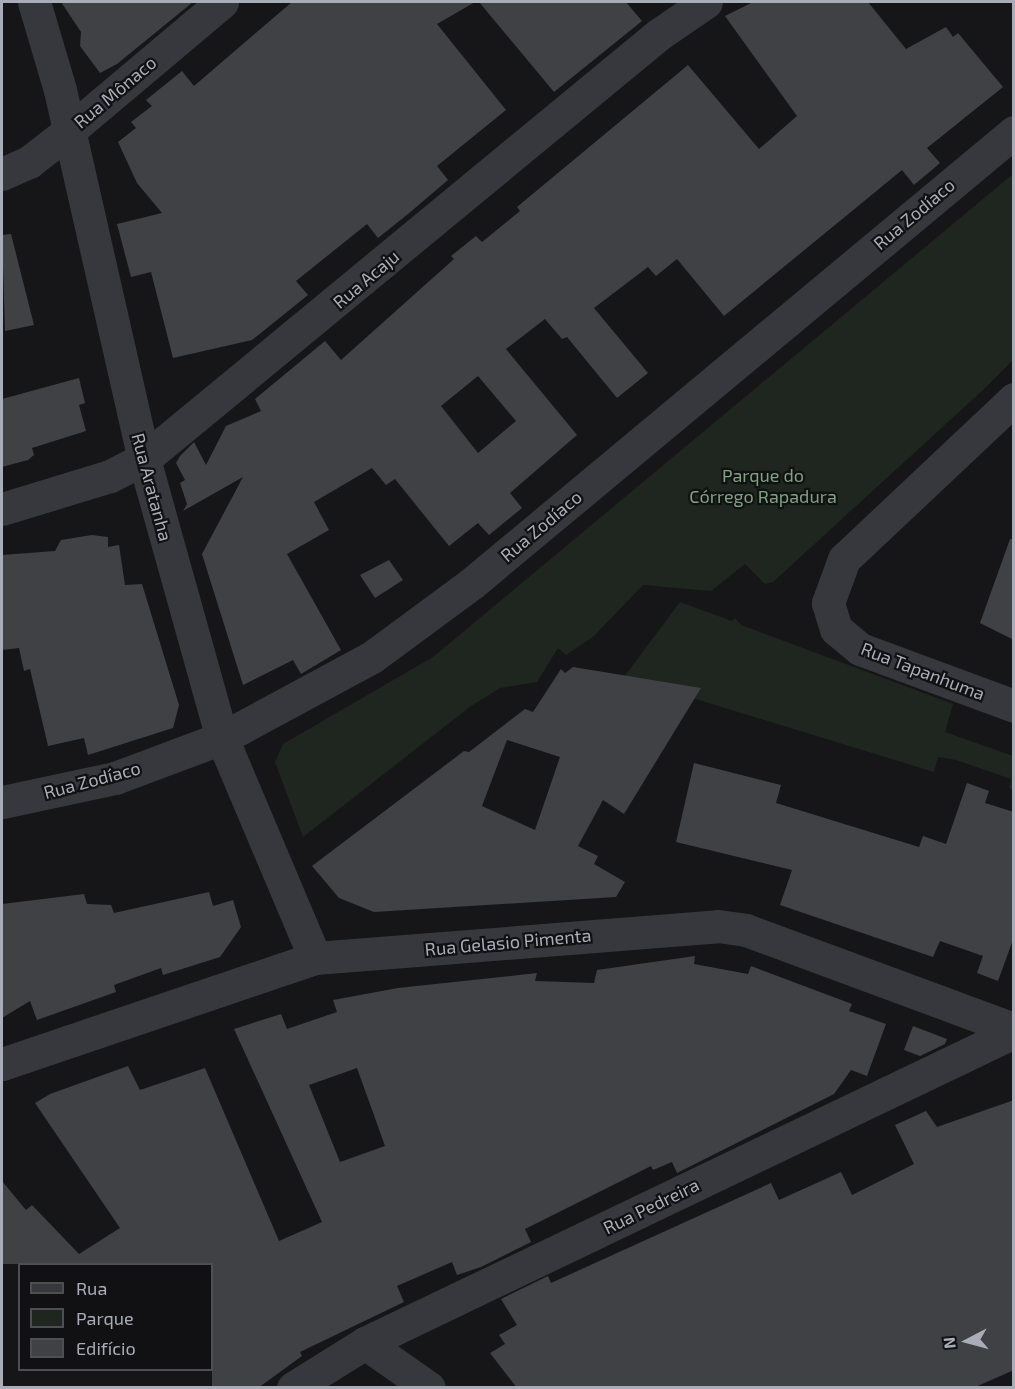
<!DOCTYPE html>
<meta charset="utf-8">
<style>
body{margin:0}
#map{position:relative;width:1015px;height:1389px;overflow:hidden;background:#161618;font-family:"Exo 2",sans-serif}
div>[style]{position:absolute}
.green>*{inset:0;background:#1e261f}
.building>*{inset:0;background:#404145}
.street>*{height:33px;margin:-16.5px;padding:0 16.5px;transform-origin:16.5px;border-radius:16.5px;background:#37383d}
span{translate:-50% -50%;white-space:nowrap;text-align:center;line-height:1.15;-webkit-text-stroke:4.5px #111113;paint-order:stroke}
.street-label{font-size:18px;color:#a8adb8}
.park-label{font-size:18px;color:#7fa381}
.frame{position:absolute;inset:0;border:3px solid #a8adb8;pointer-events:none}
.legend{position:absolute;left:18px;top:1263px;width:195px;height:108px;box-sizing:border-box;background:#111113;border:2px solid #4d4f55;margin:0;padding:8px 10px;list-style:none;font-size:18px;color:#a8adb8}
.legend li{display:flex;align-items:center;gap:12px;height:30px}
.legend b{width:30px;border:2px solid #4d4f55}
.north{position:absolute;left:937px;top:1311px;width:60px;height:60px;-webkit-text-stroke:4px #111113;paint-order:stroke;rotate:264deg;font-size:16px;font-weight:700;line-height:24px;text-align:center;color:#a8adb8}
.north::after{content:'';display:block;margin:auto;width:21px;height:27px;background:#a8adb8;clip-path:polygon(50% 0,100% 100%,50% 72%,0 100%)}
</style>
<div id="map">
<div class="green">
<div style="clip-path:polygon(1013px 174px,1013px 360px,983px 390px,773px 582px,765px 584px,745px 564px,711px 591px,643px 585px,593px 637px,566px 655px,558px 648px,537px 682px,500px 688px,471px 706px,303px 837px,275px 762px,283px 744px,433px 657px)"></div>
<div style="clip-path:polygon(680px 602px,732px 621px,735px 618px,741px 625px,953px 704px,945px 732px,1013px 756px,1013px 790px,1009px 788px,1011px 779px,956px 760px,938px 757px,934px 772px,624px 677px)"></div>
</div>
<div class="building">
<div style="clip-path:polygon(61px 2px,193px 2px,117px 64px,100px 73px,80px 46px,81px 32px)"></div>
<div style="clip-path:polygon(292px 2px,475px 2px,437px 24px,506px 110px,437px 166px,448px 180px,408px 214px,378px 238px,367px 224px,296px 281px,308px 295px,252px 340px,173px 358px,151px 272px,131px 277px,117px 224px,162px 213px,137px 183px,118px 142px,136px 128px,131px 122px,152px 106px,146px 100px,182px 71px,194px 86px)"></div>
<div style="clip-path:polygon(479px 2px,626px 2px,642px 21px,554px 92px)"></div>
<div style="clip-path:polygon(evenodd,753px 2px,868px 2px,906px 49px,946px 27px,953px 37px,958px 33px,1003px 87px,927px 148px,940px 163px,914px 185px,902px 170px,724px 316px,677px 259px,656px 276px,648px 267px,594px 308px,648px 373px,617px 398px,567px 337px,562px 339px,545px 319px,506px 349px,577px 435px,510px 493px,522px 508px,489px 535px,478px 523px,449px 546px,395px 479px,386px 485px,372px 468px,314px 502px,329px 530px,287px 554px,341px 650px,301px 674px,293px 660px,243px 685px,202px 554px,243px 477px,183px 511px,187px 504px,180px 483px,185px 480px,176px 463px,180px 456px,194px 442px,206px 465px,226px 426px,261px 411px,255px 399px,325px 341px,341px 360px,454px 259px,451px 256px,476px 236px,482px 242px,520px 211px,517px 207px,688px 65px,759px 149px,797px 116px,725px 16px,753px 2px,478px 376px,516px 421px,478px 453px,441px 406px,478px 376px)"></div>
<div style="clip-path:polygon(11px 234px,34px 325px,5px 331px,2px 235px)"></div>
<div style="clip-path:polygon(79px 378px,85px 403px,79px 405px,86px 431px,32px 448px,34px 455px,28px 460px,2px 467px,2px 399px)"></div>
<div style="clip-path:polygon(92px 535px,108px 537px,108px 547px,119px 545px,125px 585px,142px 584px,179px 705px,173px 728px,88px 755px,84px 738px,48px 746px,30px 669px,24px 671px,19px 648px,2px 650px,2px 555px,55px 551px,61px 540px)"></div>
<div style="clip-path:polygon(1010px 539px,1014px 539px,1014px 640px,980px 623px)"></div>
<div style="clip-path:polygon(389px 560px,403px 580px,375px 598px,360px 575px)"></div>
<div style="clip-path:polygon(evenodd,573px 667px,701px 688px,624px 814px,603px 800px,578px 846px,598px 856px,594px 864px,625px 882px,616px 897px,374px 912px,339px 898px,312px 866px,464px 751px,469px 752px,525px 709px,533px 712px,561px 669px,565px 673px,573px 667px,507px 740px,560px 757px,535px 830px,482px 806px,507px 740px)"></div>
<div style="clip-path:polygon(694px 763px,781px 785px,776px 803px,919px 847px,923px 836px,946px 844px,967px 783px,989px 791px,985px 803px,1014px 812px,1014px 937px,998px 981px,977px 973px,983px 956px,940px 941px,933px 957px,780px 905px,792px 870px,676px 842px)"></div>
<div style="clip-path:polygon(209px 892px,213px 906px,233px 900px,241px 927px,220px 957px,163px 975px,161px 968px,114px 985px,116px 992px,37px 1020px,30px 1001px,2px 1018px,2px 904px,84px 894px,87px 904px,111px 905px,114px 913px)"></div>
<div style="clip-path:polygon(evenodd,695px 956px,694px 964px,748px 974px,751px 966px,852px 1004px,849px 1011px,886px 1024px,867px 1076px,851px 1070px,834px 1094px,677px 1173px,672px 1162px,653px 1170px,651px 1166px,525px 1229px,531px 1242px,481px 1267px,457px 1275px,452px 1262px,397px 1286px,404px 1302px,300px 1352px,302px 1356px,258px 1388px,212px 1388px,212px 1264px,2px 1264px,2px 1181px,26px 1210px,32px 1205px,79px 1254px,120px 1228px,35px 1103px,50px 1094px,128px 1066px,140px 1090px,205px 1068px,279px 1241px,322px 1222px,234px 1029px,281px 1014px,287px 1029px,337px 1012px,333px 1000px,398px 988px,537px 973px,535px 981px,594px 983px,597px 970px,695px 956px,357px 1068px,385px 1146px,340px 1162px,309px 1085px,357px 1068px)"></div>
<div style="clip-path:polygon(913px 1026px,947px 1039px,945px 1044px,920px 1056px,904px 1050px)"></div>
<div style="clip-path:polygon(1014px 1100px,1014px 1370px,973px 1388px,517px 1388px,490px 1353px,505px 1344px,499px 1335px,517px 1325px,501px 1299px,548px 1276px,551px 1283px,771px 1183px,779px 1200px,841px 1172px,852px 1195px,914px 1164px,895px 1125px,926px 1111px,937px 1127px)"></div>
</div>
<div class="street">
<div style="left:34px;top:2px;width:92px;rotate:73.5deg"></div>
<div style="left:60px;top:90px;width:378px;rotate:77.2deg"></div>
<div style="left:144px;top:459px;width:290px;rotate:74.4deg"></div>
<div style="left:222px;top:738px;width:239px;rotate:67.1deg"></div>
<div style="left:2px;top:174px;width:30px;rotate:-24deg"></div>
<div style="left:29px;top:162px;width:51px;rotate:-37.8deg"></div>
<div style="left:69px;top:131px;width:200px;rotate:-40.1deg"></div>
<div style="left:1014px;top:399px;width:233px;rotate:136.7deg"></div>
<div style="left:844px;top:559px;width:47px;rotate:110deg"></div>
<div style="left:828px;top:603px;width:27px;rotate:73deg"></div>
<div style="left:836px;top:629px;width:31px;rotate:40deg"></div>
<div style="left:860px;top:649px;width:164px;rotate:20.3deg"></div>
<div style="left:2px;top:509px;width:113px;rotate:-17deg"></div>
<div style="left:110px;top:476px;width:38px;rotate:-27deg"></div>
<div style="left:144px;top:459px;width:666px;rotate:-39.52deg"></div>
<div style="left:658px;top:35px;width:58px;rotate:-34.5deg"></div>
<div style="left:2px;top:802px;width:116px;rotate:-12deg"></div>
<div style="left:115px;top:778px;width:114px;rotate:-20.5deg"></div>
<div style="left:222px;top:738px;width:170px;rotate:-28.4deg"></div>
<div style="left:372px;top:657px;width:123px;rotate:-36.4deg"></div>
<div style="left:471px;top:584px;width:707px;rotate:-39.77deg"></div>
<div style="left:2px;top:1064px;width:330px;rotate:-18.7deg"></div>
<div style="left:315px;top:958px;width:404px;rotate:-4.5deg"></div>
<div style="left:718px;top:926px;width:28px;rotate:8deg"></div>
<div style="left:746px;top:930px;width:286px;rotate:20.3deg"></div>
<div style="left:365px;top:1343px;width:78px;rotate:35.1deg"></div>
<div style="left:293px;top:1388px;width:85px;rotate:-32deg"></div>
<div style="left:365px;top:1343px;width:720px;rotate:-25.6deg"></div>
</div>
<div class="street-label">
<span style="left:115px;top:92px;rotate:-40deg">Rua Mônaco</span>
<span style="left:914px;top:214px;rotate:-40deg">Rua Zodíaco</span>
<span style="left:366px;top:279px;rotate:-40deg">Rua Acaju</span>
<span style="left:152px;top:487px;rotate:75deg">Rua Aratanha</span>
<span style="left:541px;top:526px;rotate:-40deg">Rua Zodíaco</span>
<span style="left:923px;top:671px;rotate:21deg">Rua Tapanhuma</span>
<span style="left:92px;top:780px;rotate:-15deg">Rua Zodíaco</span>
<span style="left:508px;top:942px;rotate:-5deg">Rua Gelasio Pimenta</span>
<span style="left:651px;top:1206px;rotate:-26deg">Rua Pedreira</span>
</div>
<div class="park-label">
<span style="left:763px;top:486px">Parque do<br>Córrego Rapadura</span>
</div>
<div class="frame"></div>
<ul class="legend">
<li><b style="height:8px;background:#37383d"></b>Rua</li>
<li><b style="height:16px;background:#1e261f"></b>Parque</li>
<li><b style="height:16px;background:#404145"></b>Edifício</li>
</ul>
<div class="north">N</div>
</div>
